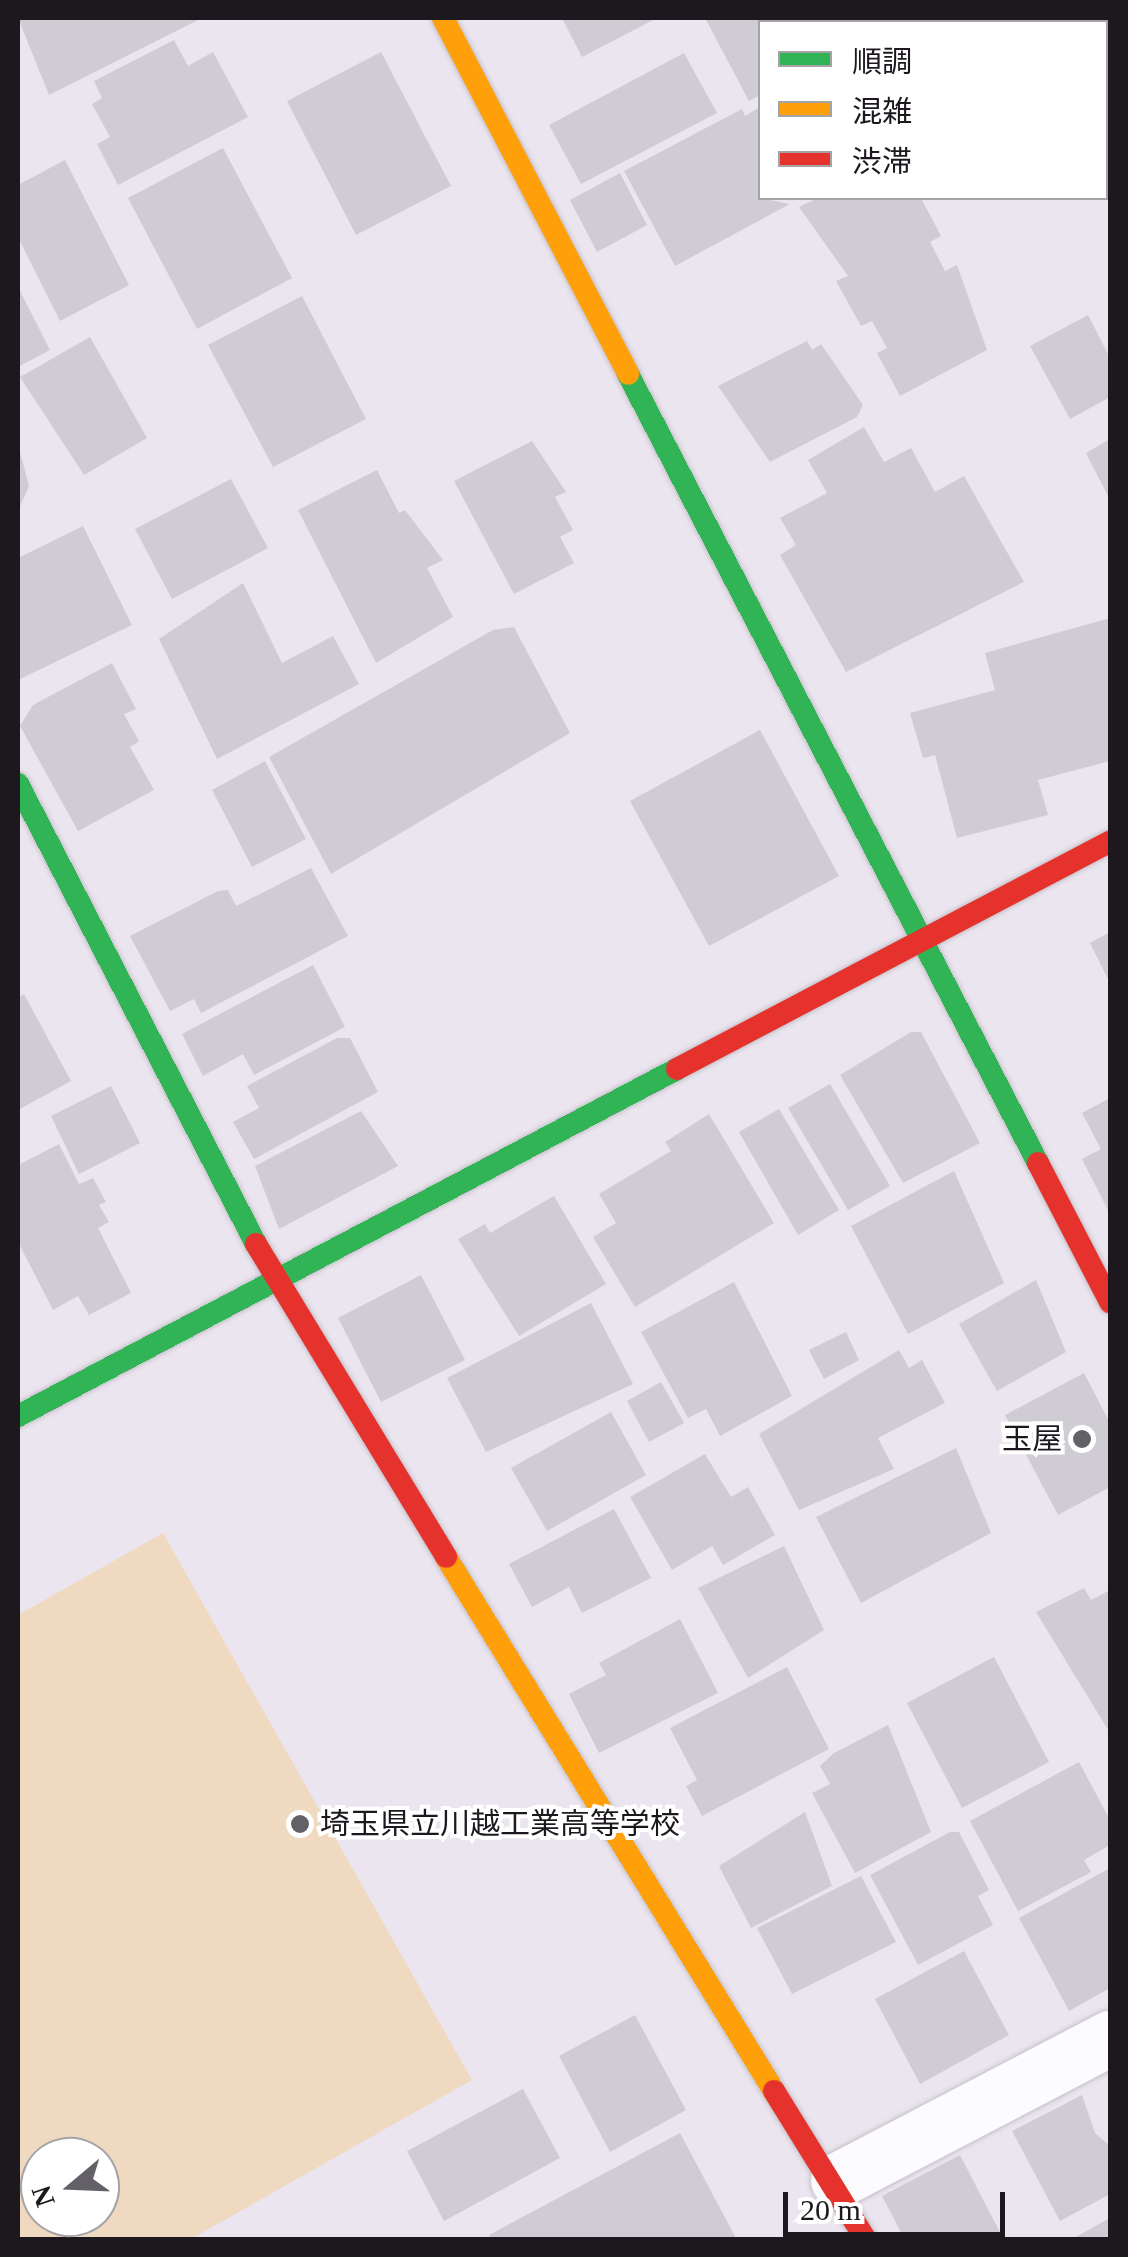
<!DOCTYPE html>
<meta charset="utf-8">
<style>
body{margin:0}
#map{position:relative;width:1128px;height:2257px;overflow:hidden;background:#ebe5ef;font-family:"Times New Roman","Noto Sans JP",serif}
div>[style]{position:absolute}
.green>*{inset:0;background:#efdac1}
.building>*{inset:0;background:#d0ccd3}
.roads{filter:drop-shadow(0 0 2px #c5c1c8) drop-shadow(0 0 2px #c5c1c8)}
.street>*{height:55px;margin:-27.5px;padding:0 27.5px;transform-origin:27.5px;border-radius:27.5px;background:#fcfbfd}
.fast>*{height:22px;margin:-11px;padding:0 11px;transform-origin:11px;border-radius:11px;background:#30b455}
.slow>*{height:22px;margin:-11px;padding:0 11px;transform-origin:11px;border-radius:11px;background:#ff9f0a}
.jam>*{height:22px;margin:-11px;padding:0 11px;transform-origin:11px;border-radius:11px;background:#e5322d}
.dots>*{width:28px;height:28px;translate:-50% -50%;box-sizing:border-box;border:5px solid #fff;border-radius:50%}
span{translate:-50% -50%;white-space:nowrap;text-align:center;line-height:1.15;-webkit-text-stroke:8px #fff;paint-order:stroke}
.poi-label{font-size:30px;color:#1c181e}
.right{translate:-100% -50%;text-align:right}
.left{translate:0 -50%;text-align:left}
.frame{position:absolute;inset:0;border:20px solid #1c181e;pointer-events:none}
.legend{position:absolute;left:758px;top:20px;width:350px;height:180px;box-sizing:border-box;background:#fff;border:2px solid #a4a3a5;margin:0;padding:12px 18px;list-style:none;font-size:30px;color:#1c181e}
.legend li{display:flex;align-items:center;gap:20px;height:50px}
.legend b{width:50px;border:2px solid #a4a3a5}
.north{position:absolute;left:20px;top:2137px;width:100px;height:100px;box-sizing:border-box;background:#fff;border:2px solid #a4a3a5;border-radius:50%;rotate:251deg;font-size:28px;font-weight:700;line-height:40px;text-align:center;color:#1c181e}
.north::after{content:'';display:block;margin:auto;width:35px;height:45px;background:#646067;clip-path:polygon(50% 0,100% 100%,50% 72%,0 100%)}
.scale{position:absolute;left:783px;top:2192px;width:222px;height:45px;box-sizing:border-box;border:5px solid #1c181e;border-top:0;padding-left:12px;font-size:30px;line-height:35px;white-space:nowrap;color:#1c181e;-webkit-text-stroke:8px #fff;paint-order:stroke}
</style>
<div id="map">
<div class="green">
<div style="clip-path:polygon(evenodd,163px 1533px,472px 2080px,191px 2239px,18px 2239px,18px 1615px,163px 1533px,40px 2157px,100px 2157px,100px 2217px,40px 2217px,40px 2157px)"></div>
</div>
<div class="building">
<div style="clip-path:polygon(18px 18px,202px 18px,49px 95px)"></div>
<div style="clip-path:polygon(562px 18px,657px 18px,582px 57px)"></div>
<div style="clip-path:polygon(705px 18px,806px 18px,808px 22px,760px 22px,760px 95px,749px 101px)"></div>
<div style="clip-path:polygon(1010px 18px,1110px 18px,1110px 29px,1106px 22px)"></div>
<div style="clip-path:polygon(174px 40px,188px 66px,213px 52px,248px 117px,118px 185px,97px 144px,110px 137px,92px 104px,102px 98px,94px 81px)"></div>
<div style="clip-path:polygon(381px 52px,451px 186px,356px 235px,287px 101px)"></div>
<div style="clip-path:polygon(684px 53px,717px 113px,581px 184px,549px 125px)"></div>
<div style="clip-path:polygon(760px 107px,760px 198px,790px 204px,675px 266px,624px 171px,742px 109px,745px 116px)"></div>
<div style="clip-path:polygon(223px 148px,292px 278px,197px 329px,128px 198px)"></div>
<div style="clip-path:polygon(65px 160px,129px 285px,60px 321px,18px 237px,18px 185px)"></div>
<div style="clip-path:polygon(620px 173px,647px 225px,597px 252px,570px 200px)"></div>
<div style="clip-path:polygon(818px 198px,921px 198px,941px 236px,930px 242px,945px 271px,957px 265px,987px 350px,900px 396px,877px 353px,887px 348px,872px 321px,861px 326px,836px 281px,848px 276px,799px 207px)"></div>
<div style="clip-path:polygon(18px 287px,50px 350px,18px 367px)"></div>
<div style="clip-path:polygon(302px 296px,366px 419px,273px 467px,208px 345px)"></div>
<div style="clip-path:polygon(1088px 315px,1110px 358px,1110px 397px,1070px 419px,1030px 346px)"></div>
<div style="clip-path:polygon(90px 337px,147px 438px,84px 475px,20px 377px)"></div>
<div style="clip-path:polygon(807px 341px,812px 350px,821px 344px,863px 405px,857px 417px,770px 462px,718px 386px)"></div>
<div style="clip-path:polygon(864px 427px,884px 462px,911px 448px,935px 492px,964px 476px,1024px 582px,846px 672px,780px 555px,796px 545px,780px 518px,827px 493px,808px 460px)"></div>
<div style="clip-path:polygon(1110px 439px,1110px 500px,1086px 453px)"></div>
<div style="clip-path:polygon(532px 441px,566px 492px,555px 497px,573px 530px,560px 537px,574px 563px,514px 594px,454px 481px)"></div>
<div style="clip-path:polygon(18px 444px,29px 486px,18px 511px)"></div>
<div style="clip-path:polygon(377px 470px,399px 513px,405px 510px,443px 560px,427px 568px,453px 617px,376px 663px,298px 510px)"></div>
<div style="clip-path:polygon(231px 479px,268px 548px,172px 599px,135px 529px)"></div>
<div style="clip-path:polygon(83px 526px,132px 625px,18px 680px,18px 558px)"></div>
<div style="clip-path:polygon(243px 583px,282px 663px,333px 636px,359px 684px,217px 759px,159px 639px)"></div>
<div style="clip-path:polygon(1110px 618px,1110px 761px,1038px 780px,1048px 815px,957px 838px,935px 755px,923px 758px,910px 713px,995px 690px,985px 653px)"></div>
<div style="clip-path:polygon(514px 627px,570px 733px,331px 874px,269px 757px,493px 630px)"></div>
<div style="clip-path:polygon(112px 663px,136px 709px,124px 714px,139px 741px,130px 747px,154px 790px,78px 831px,20px 726px,33px 705px)"></div>
<div style="clip-path:polygon(760px 730px,839px 876px,709px 946px,630px 801px)"></div>
<div style="clip-path:polygon(265px 761px,306px 839px,252px 867px,212px 790px)"></div>
<div style="clip-path:polygon(311px 868px,348px 936px,201px 1013px,194px 999px,170px 1011px,130px 936px,218px 891px,228px 890px,236px 906px)"></div>
<div style="clip-path:polygon(1110px 932px,1110px 983px,1090px 943px)"></div>
<div style="clip-path:polygon(313px 965px,345px 1027px,254px 1075px,243px 1054px,203px 1076px,182px 1034px)"></div>
<div style="clip-path:polygon(24px 994px,71px 1081px,18px 1110px,18px 998px)"></div>
<div style="clip-path:polygon(911px 1032px,921px 1032px,980px 1143px,903px 1183px,840px 1075px)"></div>
<div style="clip-path:polygon(337px 1038px,350px 1038px,378px 1092px,254px 1159px,233px 1122px,259px 1108px,247px 1086px)"></div>
<div style="clip-path:polygon(830px 1084px,890px 1186px,848px 1210px,788px 1108px)"></div>
<div style="clip-path:polygon(111px 1086px,140px 1143px,79px 1174px,51px 1116px)"></div>
<div style="clip-path:polygon(1110px 1098px,1110px 1214px,1082px 1159px,1101px 1149px,1082px 1113px)"></div>
<div style="clip-path:polygon(779px 1109px,839px 1210px,798px 1235px,739px 1132px)"></div>
<div style="clip-path:polygon(361px 1111px,398px 1166px,279px 1229px,255px 1166px)"></div>
<div style="clip-path:polygon(709px 1114px,774px 1223px,635px 1307px,593px 1237px,616px 1223px,599px 1194px,671px 1151px,665px 1142px)"></div>
<div style="clip-path:polygon(59px 1144px,79px 1184px,93px 1178px,106px 1202px,99px 1205px,109px 1222px,98px 1228px,131px 1293px,89px 1315px,78px 1296px,53px 1310px,18px 1242px,18px 1165px)"></div>
<div style="clip-path:polygon(954px 1171px,1004px 1283px,908px 1334px,851px 1226px)"></div>
<div style="clip-path:polygon(554px 1196px,606px 1284px,519px 1336px,458px 1239px,485px 1224px,490px 1233px)"></div>
<div style="clip-path:polygon(421px 1275px,465px 1360px,381px 1402px,338px 1318px)"></div>
<div style="clip-path:polygon(1036px 1280px,1066px 1352px,997px 1391px,959px 1324px)"></div>
<div style="clip-path:polygon(734px 1282px,792px 1396px,720px 1436px,706px 1409px,688px 1418px,641px 1332px)"></div>
<div style="clip-path:polygon(591px 1303px,633px 1384px,486px 1452px,447px 1378px)"></div>
<div style="clip-path:polygon(846px 1332px,859px 1360px,824px 1379px,809px 1350px)"></div>
<div style="clip-path:polygon(899px 1350px,909px 1368px,922px 1360px,945px 1403px,878px 1438px,894px 1469px,799px 1510px,759px 1434px)"></div>
<div style="clip-path:polygon(1084px 1373px,1110px 1423px,1110px 1487px,1058px 1515px,1005px 1415px)"></div>
<div style="clip-path:polygon(661px 1382px,684px 1423px,649px 1442px,627px 1401px)"></div>
<div style="clip-path:polygon(611px 1412px,646px 1475px,547px 1531px,511px 1468px)"></div>
<div style="clip-path:polygon(956px 1448px,991px 1533px,861px 1603px,816px 1517px)"></div>
<div style="clip-path:polygon(705px 1454px,731px 1497px,748px 1487px,775px 1535px,723px 1565px,712px 1546px,672px 1570px,630px 1497px)"></div>
<div style="clip-path:polygon(614px 1509px,651px 1578px,582px 1613px,569px 1587px,532px 1607px,509px 1564px)"></div>
<div style="clip-path:polygon(784px 1546px,824px 1630px,748px 1678px,698px 1588px)"></div>
<div style="clip-path:polygon(1084px 1588px,1091px 1600px,1110px 1590px,1110px 1733px,1036px 1612px)"></div>
<div style="clip-path:polygon(680px 1619px,718px 1693px,599px 1753px,569px 1694px,606px 1675px,599px 1663px)"></div>
<div style="clip-path:polygon(994px 1657px,1049px 1762px,962px 1808px,907px 1703px)"></div>
<div style="clip-path:polygon(787px 1667px,829px 1749px,702px 1816px,686px 1786px,697px 1780px,670px 1728px)"></div>
<div style="clip-path:polygon(888px 1725px,931px 1832px,855px 1873px,812px 1793px,830px 1784px,820px 1766px,834px 1753px)"></div>
<div style="clip-path:polygon(1079px 1762px,1110px 1820px,1110px 1845px,1084px 1860px,1091px 1872px,1018px 1911px,970px 1821px)"></div>
<div style="clip-path:polygon(805px 1812px,832px 1886px,751px 1928px,719px 1866px)"></div>
<div style="clip-path:polygon(950px 1832px,959px 1832px,989px 1890px,978px 1896px,993px 1925px,918px 1965px,870px 1875px)"></div>
<div style="clip-path:polygon(1110px 1868px,1110px 1988px,1069px 2011px,1019px 1918px)"></div>
<div style="clip-path:polygon(861px 1876px,896px 1942px,792px 1994px,757px 1928px)"></div>
<div style="clip-path:polygon(964px 1951px,1009px 2035px,920px 2084px,875px 1999px)"></div>
<div style="clip-path:polygon(635px 2015px,686px 2110px,610px 2152px,559px 2056px)"></div>
<div style="clip-path:polygon(523px 2089px,560px 2158px,444px 2221px,407px 2151px)"></div>
<div style="clip-path:polygon(1082px 2095px,1095px 2133px,1110px 2146px,1110px 2194px,1060px 2221px,1012px 2131px)"></div>
<div style="clip-path:polygon(680px 2133px,737px 2240px,492px 2240px,489px 2235px)"></div>
<div style="clip-path:polygon(960px 2155px,1004px 2240px,905px 2240px,882px 2196px)"></div>
<div style="clip-path:polygon(1110px 2218px,1110px 2240px,1070px 2240px)"></div>
</div>
<div class="roads">
<div class="street">
<div style="left:838px;top:2180px;width:307px;rotate:-27.6deg"></div>
</div>
<div class="fast">
<div style="left:628px;top:374px;width:889px;rotate:62.54deg"></div>
<div style="left:18px;top:784px;width:518px;rotate:62.64deg"></div>
<div style="left:18px;top:1416px;width:745px;rotate:-27.77deg"></div>
</div>
<div class="slow">
<div style="left:443px;top:18px;width:401px;rotate:62.5deg"></div>
<div style="left:446px;top:1557px;width:627px;rotate:58.44deg"></div>
</div>
<div class="jam">
<div style="left:677px;top:1069px;width:489px;rotate:-27.7deg"></div>
<div style="left:1038px;top:1163px;width:157px;rotate:62.6deg"></div>
<div style="left:256px;top:1244px;width:366px;rotate:58.7deg"></div>
<div style="left:774px;top:2091px;width:175px;rotate:58.3deg"></div>
</div>
</div>
<div class="dots">
<div style="left:1082px;top:1439px;background:#646067"></div>
<div style="left:300px;top:1824px;background:#646067"></div>
</div>
<div class="poi-label">
<span class="right" style="left:1062px;top:1439px">玉屋</span>
<span class="left" style="left:320px;top:1824px">埼玉県立川越工業高等学校</span>
</div>
<div class="frame"></div>
<ul class="legend">
<li><b style="height:12px;background:#30b455"></b>順調</li>
<li><b style="height:12px;background:#ff9f0a"></b>混雑</li>
<li><b style="height:12px;background:#e5322d"></b>渋滞</li>
</ul>
<div class="north">N</div>
<div class="scale">20 m</div>
</div>
